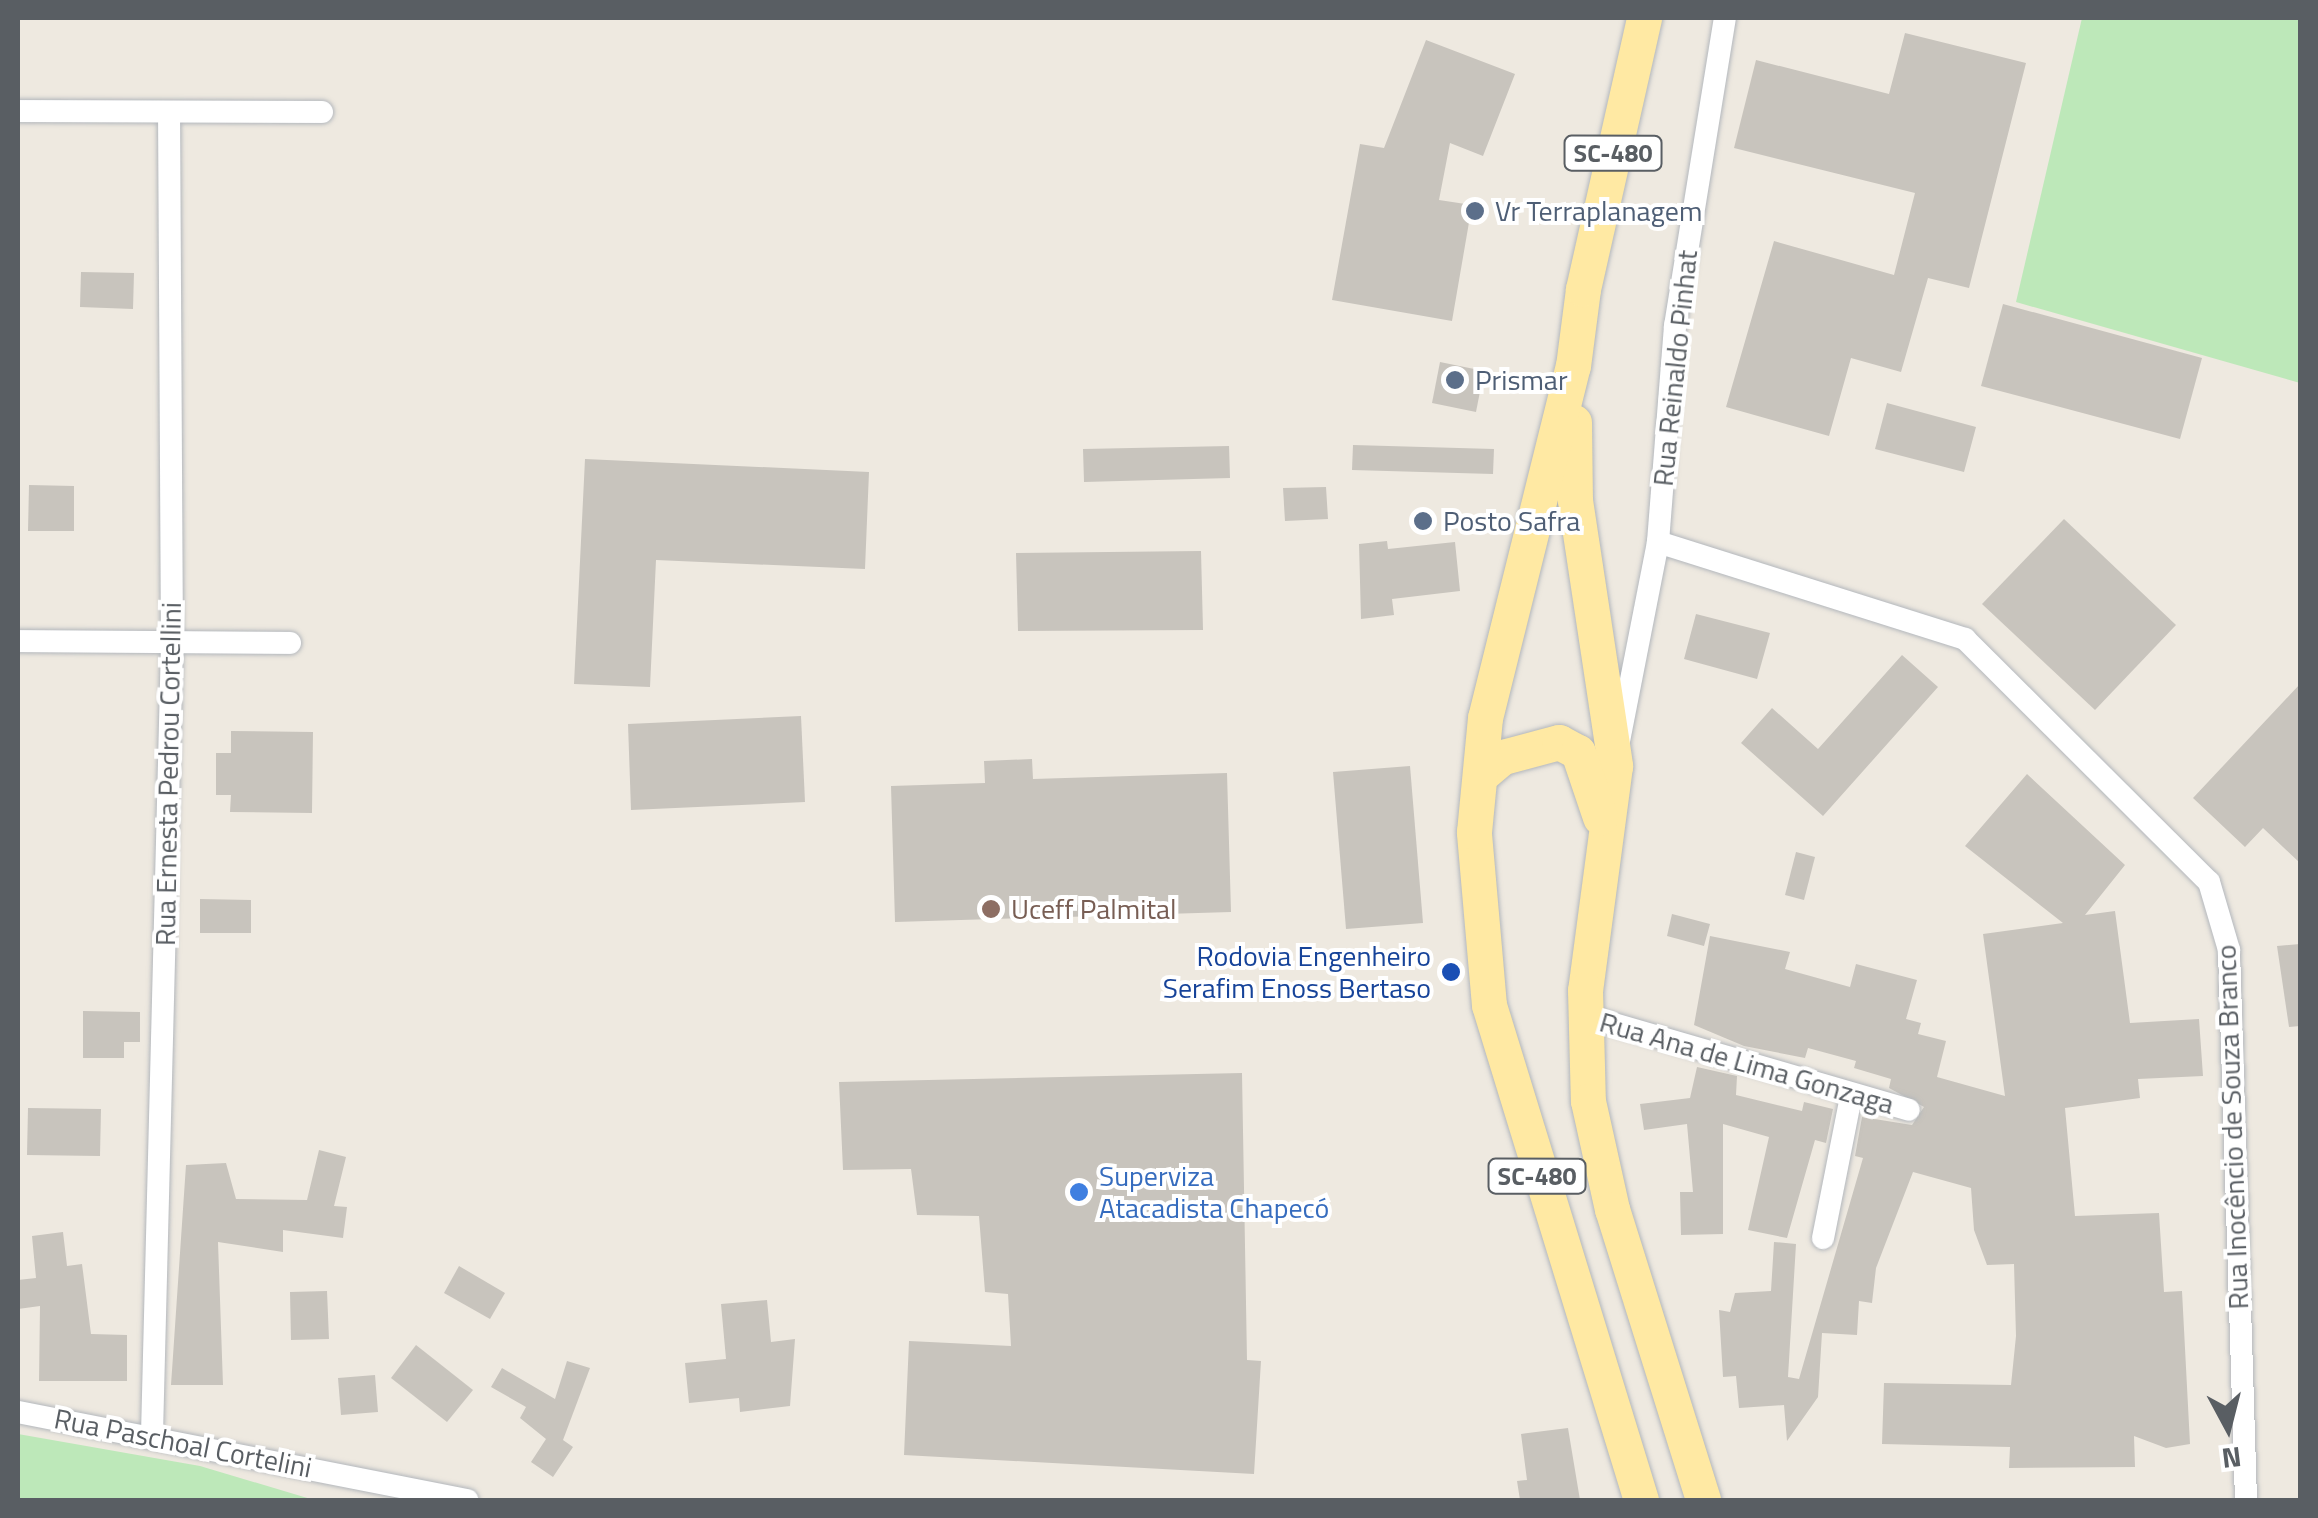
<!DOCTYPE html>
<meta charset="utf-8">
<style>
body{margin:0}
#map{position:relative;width:2318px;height:1518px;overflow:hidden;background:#eee9e0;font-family:"Titillium Web",sans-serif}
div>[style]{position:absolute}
.green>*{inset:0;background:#bde8b9}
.building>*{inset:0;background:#c8c4bd}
.roads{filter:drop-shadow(0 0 2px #b3b7bc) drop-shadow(0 0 2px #b3b7bc)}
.minor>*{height:22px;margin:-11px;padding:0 11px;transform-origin:11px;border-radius:11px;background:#fff}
.primary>*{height:35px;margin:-17.5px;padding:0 17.5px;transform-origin:17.5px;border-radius:17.5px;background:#ffe9a3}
.dots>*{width:28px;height:28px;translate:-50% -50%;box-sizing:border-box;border:5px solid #fff;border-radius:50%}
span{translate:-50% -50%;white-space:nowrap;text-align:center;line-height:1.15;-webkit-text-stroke:8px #fff;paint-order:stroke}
.shield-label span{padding:2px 8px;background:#fff;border:2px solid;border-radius:8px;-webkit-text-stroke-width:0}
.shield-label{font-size:25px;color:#595e63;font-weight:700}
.service-label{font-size:28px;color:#4e5e75}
.left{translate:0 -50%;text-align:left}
.street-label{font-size:28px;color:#595e63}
.education-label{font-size:28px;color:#785e54}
.transit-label{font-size:28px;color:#164399}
.right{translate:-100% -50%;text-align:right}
.shop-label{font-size:28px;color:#366cbe}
.frame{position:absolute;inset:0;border:20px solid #595e63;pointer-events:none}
.north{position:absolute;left:2178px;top:1378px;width:100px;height:100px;-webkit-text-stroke:8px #fff;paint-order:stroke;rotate:173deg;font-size:28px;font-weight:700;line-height:40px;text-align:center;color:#595e63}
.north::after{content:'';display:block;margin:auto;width:35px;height:45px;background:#595e63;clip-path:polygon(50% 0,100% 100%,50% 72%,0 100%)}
</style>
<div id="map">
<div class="green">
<div style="clip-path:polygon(2082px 18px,2300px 18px,2300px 383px,2016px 302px)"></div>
<div style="clip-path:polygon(18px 1434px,200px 1466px,314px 1500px,18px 1500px)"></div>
</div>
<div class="building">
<div style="clip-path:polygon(1905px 33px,2026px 63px,1969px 288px,1928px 278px,1901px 372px,1851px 358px,1829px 436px,1726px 407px,1774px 241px,1894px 275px,1915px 193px,1734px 148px,1756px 60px,1889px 94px)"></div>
<div style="clip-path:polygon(1426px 40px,1515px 74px,1483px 156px,1450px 143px,1439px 200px,1472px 205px,1452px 321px,1332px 300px,1360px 144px,1384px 148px)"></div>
<div style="clip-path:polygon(81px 272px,134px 273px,133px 309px,80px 307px)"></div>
<div style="clip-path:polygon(2003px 304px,2202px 358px,2180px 439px,1981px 386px)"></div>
<div style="clip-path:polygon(1440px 362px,1484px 371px,1476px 412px,1432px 403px)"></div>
<div style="clip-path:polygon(1887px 403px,1976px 427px,1964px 472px,1875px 449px)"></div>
<div style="clip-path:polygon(1353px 445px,1494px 449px,1493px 474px,1352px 470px)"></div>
<div style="clip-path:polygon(1229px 446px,1230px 478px,1084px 482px,1083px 449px)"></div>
<div style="clip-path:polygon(585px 459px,869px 472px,865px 569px,656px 560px,650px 687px,574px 684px)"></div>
<div style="clip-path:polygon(29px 485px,74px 486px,74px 531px,28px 531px)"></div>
<div style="clip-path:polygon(1326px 487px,1328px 519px,1285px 521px,1283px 488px)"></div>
<div style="clip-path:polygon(2064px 519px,2176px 625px,2095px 710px,1982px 604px)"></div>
<div style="clip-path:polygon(1387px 541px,1388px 549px,1455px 542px,1460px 591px,1392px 599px,1394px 615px,1361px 619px,1359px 544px)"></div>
<div style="clip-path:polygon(1201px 551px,1203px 630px,1018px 631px,1016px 553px)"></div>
<div style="clip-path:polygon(1696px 614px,1770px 633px,1757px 679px,1684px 659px)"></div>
<div style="clip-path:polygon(1902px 655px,1938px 687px,1823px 816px,1741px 743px,1772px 708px,1818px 749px)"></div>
<div style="clip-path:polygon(2300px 684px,2300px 863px,2263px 828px,2245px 847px,2193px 798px)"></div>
<div style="clip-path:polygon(801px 716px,805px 802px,631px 810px,628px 724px)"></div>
<div style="clip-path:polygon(231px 731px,313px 732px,312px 813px,230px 812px,231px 795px,216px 795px,216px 753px,231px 753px)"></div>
<div style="clip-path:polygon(1032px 759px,1033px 779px,1227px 773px,1231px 912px,895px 922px,891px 786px,985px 783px,984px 761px)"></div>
<div style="clip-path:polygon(1410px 766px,1423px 923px,1346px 929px,1333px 772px)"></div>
<div style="clip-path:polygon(2027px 774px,2125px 865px,2085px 915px,2115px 911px,2130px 1023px,2199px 1019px,2203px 1076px,2138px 1079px,2140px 1098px,2065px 1108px,2075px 1216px,2159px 1213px,2164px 1292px,2182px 1291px,2190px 1444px,2166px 1448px,2134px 1436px,2135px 1467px,2009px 1468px,2010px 1447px,1882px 1444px,1884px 1383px,2011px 1385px,2016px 1336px,2014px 1264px,1987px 1265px,1974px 1230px,1971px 1188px,1913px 1172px,1876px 1268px,1872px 1303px,1859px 1301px,1857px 1335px,1822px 1333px,1818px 1397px,1787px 1441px,1784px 1405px,1739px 1408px,1736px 1376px,1723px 1377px,1719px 1310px,1730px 1312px,1735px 1293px,1771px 1291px,1774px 1242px,1796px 1244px,1788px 1377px,1799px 1379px,1863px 1158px,1855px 1156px,1862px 1117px,1912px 1125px,1924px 1107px,1889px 1088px,1891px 1079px,1854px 1068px,1856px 1061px,1808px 1048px,1805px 1058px,1744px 1046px,1694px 1025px,1710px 936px,1790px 952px,1785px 969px,1850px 987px,1856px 964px,1917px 980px,1906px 1019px,1921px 1023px,1918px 1034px,1946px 1041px,1937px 1077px,2005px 1096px,1983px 934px,2063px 923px,1965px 846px)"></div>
<div style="clip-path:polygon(1796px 852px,1815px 857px,1804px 900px,1785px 895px)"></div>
<div style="clip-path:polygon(200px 899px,251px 900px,251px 933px,200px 933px)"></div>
<div style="clip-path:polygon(1672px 914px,1710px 924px,1704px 946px,1667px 936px)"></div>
<div style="clip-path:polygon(2300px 944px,2300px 1026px,2289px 1027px,2277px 946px)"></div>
<div style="clip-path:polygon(83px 1011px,140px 1012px,140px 1042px,124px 1042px,124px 1058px,83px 1058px)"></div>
<div style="clip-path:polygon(1697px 1067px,1737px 1076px,1736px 1095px,1802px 1111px,1804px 1102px,1833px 1109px,1826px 1143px,1815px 1140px,1787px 1238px,1748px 1230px,1769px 1137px,1723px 1124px,1723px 1234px,1681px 1235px,1680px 1192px,1693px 1192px,1687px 1124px,1644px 1130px,1640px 1104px,1690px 1098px)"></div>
<div style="clip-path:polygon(1242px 1073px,1247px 1360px,1261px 1361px,1254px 1474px,904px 1455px,909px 1341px,1011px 1346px,1008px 1294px,985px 1292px,979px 1216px,917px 1215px,911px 1169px,843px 1170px,839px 1082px)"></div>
<div style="clip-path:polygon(28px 1108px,101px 1109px,100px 1156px,27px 1155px)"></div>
<div style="clip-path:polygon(319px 1150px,346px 1157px,334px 1206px,347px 1207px,343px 1238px,283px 1230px,283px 1252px,218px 1242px,223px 1385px,171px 1385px,186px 1165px,226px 1163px,236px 1199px,307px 1200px)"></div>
<div style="clip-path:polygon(63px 1232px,67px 1266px,82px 1264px,91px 1334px,127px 1335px,127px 1381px,39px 1381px,40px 1306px,18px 1309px,18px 1280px,36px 1278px,32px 1236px)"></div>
<div style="clip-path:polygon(459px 1266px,505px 1293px,490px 1319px,444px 1293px)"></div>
<div style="clip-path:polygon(327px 1291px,329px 1339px,291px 1340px,290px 1292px)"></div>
<div style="clip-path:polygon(767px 1300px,771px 1342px,795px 1339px,790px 1406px,740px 1412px,739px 1398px,689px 1403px,685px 1363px,726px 1359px,721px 1304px)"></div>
<div style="clip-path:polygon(416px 1345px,473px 1390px,447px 1422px,391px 1378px)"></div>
<div style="clip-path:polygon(567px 1361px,590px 1368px,563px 1440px,573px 1447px,553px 1477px,531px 1462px,546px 1439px,520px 1418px,526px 1407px,491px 1387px,502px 1368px,555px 1399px)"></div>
<div style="clip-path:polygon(375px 1375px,378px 1412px,341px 1415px,338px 1378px)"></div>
<div style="clip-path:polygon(1568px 1428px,1580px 1500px,1520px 1500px,1517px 1481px,1527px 1480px,1521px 1434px)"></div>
</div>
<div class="roads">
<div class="minor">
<div style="left:18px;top:111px;width:304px;rotate:0.2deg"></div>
<div style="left:1658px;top:542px;width:322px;rotate:17.5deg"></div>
<div style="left:1965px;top:639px;width:344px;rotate:44.9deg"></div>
<div style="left:2209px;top:882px;width:71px;rotate:73.6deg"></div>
<div style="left:2229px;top:950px;width:550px;rotate:88.23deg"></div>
<div style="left:18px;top:641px;width:272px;rotate:0.4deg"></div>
<div style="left:1619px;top:741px;width:203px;rotate:-78.9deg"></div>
<div style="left:1658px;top:542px;width:217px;rotate:-85.5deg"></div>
<div style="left:1675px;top:326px;width:312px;rotate:-80.8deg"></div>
<div style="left:1586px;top:1016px;width:336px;rotate:16.2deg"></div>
<div style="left:1823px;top:1238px;width:145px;rotate:-78.8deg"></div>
<div style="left:18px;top:1412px;width:458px;rotate:11.1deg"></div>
<div style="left:152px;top:1434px;width:790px;rotate:-88.55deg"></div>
<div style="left:172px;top:644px;width:530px;rotate:-90.32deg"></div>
</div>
<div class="primary">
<div style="left:1574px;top:422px;width:78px;rotate:89.3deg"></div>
<div style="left:1575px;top:500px;width:269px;rotate:81.4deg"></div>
<div style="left:1615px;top:766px;width:226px;rotate:97.6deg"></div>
<div style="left:1585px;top:990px;width:111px;rotate:88.5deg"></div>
<div style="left:1588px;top:1101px;width:111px;rotate:77.5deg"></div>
<div style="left:1612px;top:1209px;width:305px;rotate:72.6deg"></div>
<div style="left:1480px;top:776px;width:30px;rotate:-40deg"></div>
<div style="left:1503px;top:757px;width:58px;rotate:-15deg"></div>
<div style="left:1559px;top:742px;width:21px;rotate:28deg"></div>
<div style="left:1578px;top:752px;width:69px;rotate:71.3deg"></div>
<div style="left:1641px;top:1500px;width:518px;rotate:-107.07deg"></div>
<div style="left:1489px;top:1005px;width:174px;rotate:-95deg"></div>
<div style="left:1474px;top:832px;width:115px;rotate:-84.5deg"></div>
<div style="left:1485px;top:718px;width:363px;rotate:-76deg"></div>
<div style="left:1573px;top:366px;width:78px;rotate:-82.6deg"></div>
<div style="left:1583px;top:289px;width:278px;rotate:-77.3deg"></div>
</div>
</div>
<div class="dots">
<div style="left:1475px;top:211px;background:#5c6f8a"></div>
<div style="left:1455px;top:380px;background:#5c6f8a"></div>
<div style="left:1423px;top:521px;background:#5c6f8a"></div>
<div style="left:991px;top:909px;background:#8d6e63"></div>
<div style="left:1451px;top:972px;background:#1a4fb4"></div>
<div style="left:1079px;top:1192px;background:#3f7fe0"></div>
</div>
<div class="shield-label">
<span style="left:1613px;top:153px">SC-480</span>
<span style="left:1537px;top:1176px">SC-480</span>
</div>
<div class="service-label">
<span class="left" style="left:1495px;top:211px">Vr Terraplanagem</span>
<span class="left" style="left:1475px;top:380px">Prismar</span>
<span class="left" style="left:1443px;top:521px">Posto Safra</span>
</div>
<div class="street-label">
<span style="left:1675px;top:368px;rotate:-84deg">Rua Reinaldo Pinhat</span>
<span style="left:168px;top:774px;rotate:-89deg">Rua Ernesta Pedrou Cortellini</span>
<span style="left:1747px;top:1063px;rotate:16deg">Rua Ana de Lima Gonzaga</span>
<span style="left:2232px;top:1127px;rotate:-92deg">Rua Inocêncio de Souza Branco</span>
<span style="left:183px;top:1443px;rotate:11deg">Rua Paschoal Cortelini</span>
</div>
<div class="education-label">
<span class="left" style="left:1011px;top:909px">Uceff Palmital</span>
</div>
<div class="transit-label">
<span class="right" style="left:1431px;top:972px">Rodovia Engenheiro<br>Serafim Enoss Bertaso</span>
</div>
<div class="shop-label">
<span class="left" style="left:1099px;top:1192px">Superviza<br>Atacadista Chapecó</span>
</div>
<div class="frame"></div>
<div class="north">N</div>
</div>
